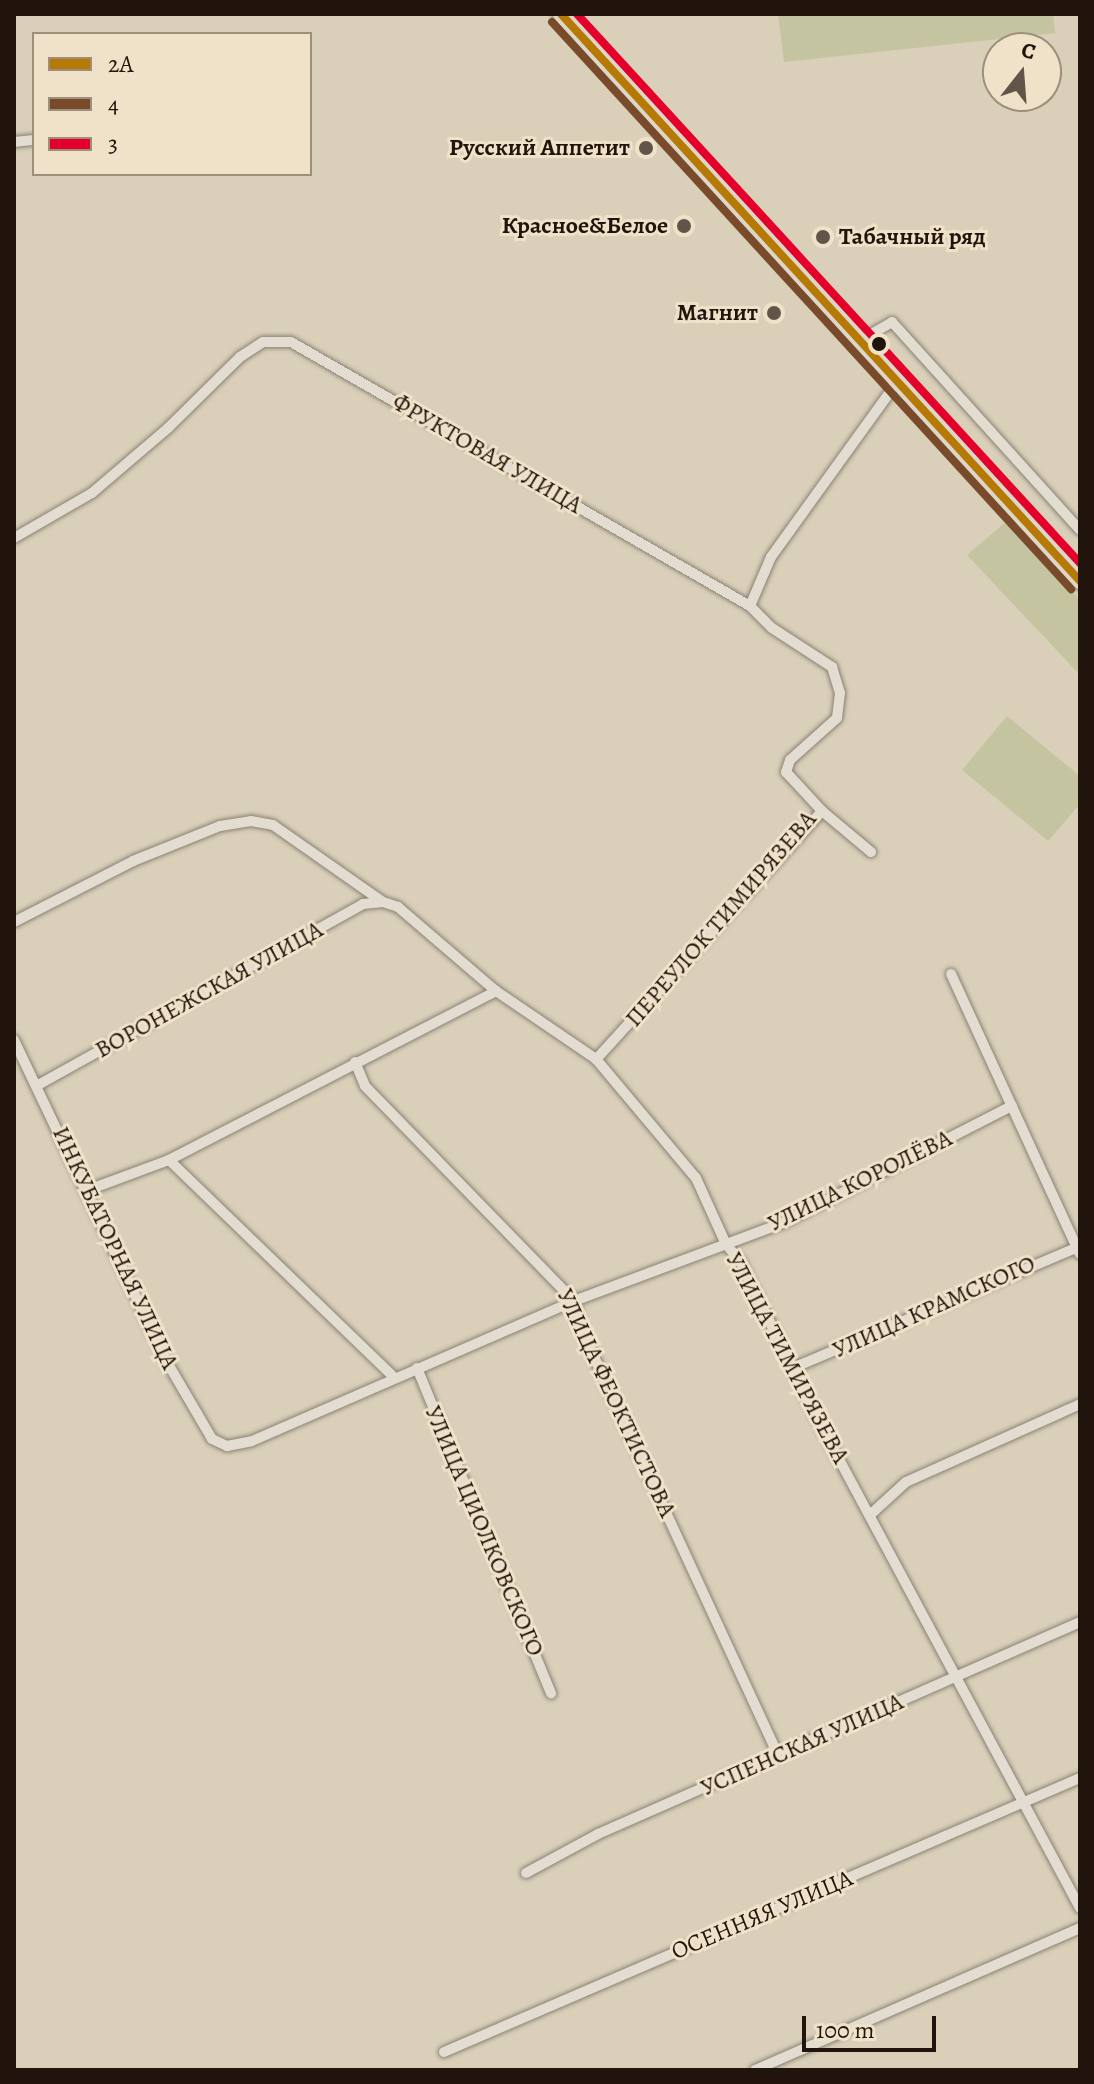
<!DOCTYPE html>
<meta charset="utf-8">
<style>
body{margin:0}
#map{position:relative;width:1094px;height:2084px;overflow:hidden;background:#dacfb9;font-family:Alegreya,serif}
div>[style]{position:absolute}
.green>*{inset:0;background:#c4c5a0}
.roads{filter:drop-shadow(0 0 2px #8a8275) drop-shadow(0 0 2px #8a8275)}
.street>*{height:10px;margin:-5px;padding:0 5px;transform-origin:5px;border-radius:5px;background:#e2dcd1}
.primary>*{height:16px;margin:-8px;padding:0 8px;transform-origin:8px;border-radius:8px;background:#ddd6c9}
.bus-1>*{height:8px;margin:-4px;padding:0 4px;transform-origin:4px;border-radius:4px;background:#b67a04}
.bus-2>*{height:8px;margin:-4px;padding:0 4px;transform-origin:4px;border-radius:4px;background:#7a4b2a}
.bus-3>*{height:8px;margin:-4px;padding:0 4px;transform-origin:4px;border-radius:4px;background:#e4002b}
.dots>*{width:22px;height:22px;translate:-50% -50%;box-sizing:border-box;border:4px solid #efe2c9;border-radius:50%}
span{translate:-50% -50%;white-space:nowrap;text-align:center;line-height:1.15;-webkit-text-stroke:6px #efe2c9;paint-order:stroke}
.poi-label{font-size:24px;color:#20140c;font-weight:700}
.right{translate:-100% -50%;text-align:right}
.left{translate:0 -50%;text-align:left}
.street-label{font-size:24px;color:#20140c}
.frame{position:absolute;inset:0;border:16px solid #20140c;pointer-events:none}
.legend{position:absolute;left:32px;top:32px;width:280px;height:144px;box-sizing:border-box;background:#efe2c9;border:2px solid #9c907d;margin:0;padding:10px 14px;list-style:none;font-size:24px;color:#20140c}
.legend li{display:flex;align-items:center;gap:16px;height:40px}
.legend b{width:40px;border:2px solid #9c907d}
.north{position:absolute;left:982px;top:32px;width:80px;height:80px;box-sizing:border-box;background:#efe2c9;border:2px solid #9c907d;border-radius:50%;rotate:17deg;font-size:22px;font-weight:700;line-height:32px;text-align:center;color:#20140c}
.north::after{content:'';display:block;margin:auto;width:28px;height:36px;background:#615549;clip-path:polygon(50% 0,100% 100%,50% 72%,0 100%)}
.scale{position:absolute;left:802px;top:2016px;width:134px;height:36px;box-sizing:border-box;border:4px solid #20140c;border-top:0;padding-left:10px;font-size:24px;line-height:28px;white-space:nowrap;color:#20140c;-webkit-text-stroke:6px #efe2c9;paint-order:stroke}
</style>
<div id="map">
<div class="green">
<div style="clip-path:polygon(778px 14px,1053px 14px,1055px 33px,784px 62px)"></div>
<div style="clip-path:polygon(1008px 520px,1080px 600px,1080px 675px,967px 555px)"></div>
<div style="clip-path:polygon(1007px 716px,1080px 776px,1080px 804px,1048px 841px,962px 770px)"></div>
</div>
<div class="roads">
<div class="street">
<div style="left:14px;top:142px;width:20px;rotate:-6deg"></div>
<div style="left:861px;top:340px;width:36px;rotate:-30deg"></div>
<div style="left:892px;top:322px;width:280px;rotate:47.9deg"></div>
<div style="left:14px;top:538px;width:90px;rotate:-30deg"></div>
<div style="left:92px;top:493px;width:100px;rotate:-40.5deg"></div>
<div style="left:168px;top:428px;width:101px;rotate:-44.6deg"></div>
<div style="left:240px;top:357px;width:27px;rotate:-33deg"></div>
<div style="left:263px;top:342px;width:28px"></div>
<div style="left:291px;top:342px;width:530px;rotate:29.91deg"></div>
<div style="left:750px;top:606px;width:31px;rotate:45deg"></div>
<div style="left:772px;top:628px;width:72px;rotate:33deg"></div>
<div style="left:832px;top:667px;width:27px;rotate:73deg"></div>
<div style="left:840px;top:693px;width:25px;rotate:97deg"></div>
<div style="left:837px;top:718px;width:63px;rotate:138.2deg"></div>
<div style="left:790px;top:760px;width:13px;rotate:108deg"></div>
<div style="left:786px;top:772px;width:53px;rotate:47.3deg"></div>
<div style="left:822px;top:811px;width:336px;rotate:132.3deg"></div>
<div style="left:750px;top:606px;width:53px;rotate:-66.8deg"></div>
<div style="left:771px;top:557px;width:217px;rotate:-54.2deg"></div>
<div style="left:822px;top:811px;width:64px;rotate:39.9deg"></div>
<div style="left:14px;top:922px;width:134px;rotate:-27.1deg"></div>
<div style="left:133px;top:861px;width:94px;rotate:-21.9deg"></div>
<div style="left:220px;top:826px;width:31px;rotate:-9deg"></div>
<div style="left:251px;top:821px;width:22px;rotate:10deg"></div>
<div style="left:273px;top:825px;width:134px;rotate:35deg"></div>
<div style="left:383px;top:902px;width:16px;rotate:18deg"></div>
<div style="left:398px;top:907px;width:129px;rotate:40.6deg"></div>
<div style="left:496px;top:991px;width:121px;rotate:34.2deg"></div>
<div style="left:596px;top:1059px;width:155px;rotate:50deg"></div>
<div style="left:696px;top:1178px;width:72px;rotate:65.6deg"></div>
<div style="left:726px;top:1244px;width:22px;rotate:51deg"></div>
<div style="left:740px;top:1261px;width:177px;rotate:63.9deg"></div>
<div style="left:818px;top:1420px;width:554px;rotate:61.77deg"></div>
<div style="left:951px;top:974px;width:308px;rotate:65.3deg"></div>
<div style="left:14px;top:1040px;width:357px;rotate:64.6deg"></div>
<div style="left:167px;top:1362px;width:89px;rotate:59.7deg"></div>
<div style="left:212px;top:1439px;width:17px;rotate:25deg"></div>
<div style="left:227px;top:1446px;width:25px;rotate:-11deg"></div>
<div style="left:252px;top:1441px;width:351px;rotate:-23.5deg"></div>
<div style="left:574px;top:1301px;width:225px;rotate:-20.5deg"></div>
<div style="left:785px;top:1222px;width:255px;rotate:-27.1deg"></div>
<div style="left:355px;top:1062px;width:26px;rotate:67deg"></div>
<div style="left:365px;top:1086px;width:300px;rotate:45.8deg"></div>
<div style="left:574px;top:1301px;width:35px;rotate:74deg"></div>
<div style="left:584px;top:1335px;width:462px;rotate:65.2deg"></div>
<div style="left:38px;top:1085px;width:372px;rotate:-29.1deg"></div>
<div style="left:363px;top:904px;width:20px;rotate:-6deg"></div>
<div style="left:169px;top:1160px;width:313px;rotate:44deg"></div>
<div style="left:88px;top:1190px;width:86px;rotate:-20.3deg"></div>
<div style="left:169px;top:1160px;width:368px;rotate:-27.3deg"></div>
<div style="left:417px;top:1368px;width:352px;rotate:67.6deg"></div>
<div style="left:793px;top:1368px;width:307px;rotate:-23deg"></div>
<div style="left:871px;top:1514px;width:47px;rotate:-42.4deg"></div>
<div style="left:906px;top:1482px;width:191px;rotate:-24.1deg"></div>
<div style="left:526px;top:1873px;width:82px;rotate:-28.4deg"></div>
<div style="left:598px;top:1834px;width:527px;rotate:-23.74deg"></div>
<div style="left:444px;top:2052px;width:693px;rotate:-23.31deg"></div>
<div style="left:755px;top:2070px;width:355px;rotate:-23.6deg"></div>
</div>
<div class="primary">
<div style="left:561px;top:14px;width:769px;rotate:47.53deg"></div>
</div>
</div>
<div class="bus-1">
<div style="left:561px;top:14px;width:769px;rotate:47.53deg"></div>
</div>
<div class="bus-2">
<div style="left:552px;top:22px;width:769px;rotate:47.53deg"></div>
</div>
<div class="bus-3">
<div style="left:577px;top:14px;width:745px;rotate:47.5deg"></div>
</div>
<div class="dots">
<div style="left:646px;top:148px;background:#615549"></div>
<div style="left:684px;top:226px;background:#615549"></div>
<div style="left:823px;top:237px;background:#615549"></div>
<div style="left:774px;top:313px;background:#615549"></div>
<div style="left:879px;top:344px;background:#20140c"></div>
</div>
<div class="poi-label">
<span class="right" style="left:630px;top:148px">Русский Аппетит</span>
<span class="right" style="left:668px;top:226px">Красное&amp;Белое</span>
<span class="left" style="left:839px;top:237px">Табачный ряд</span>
<span class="right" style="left:758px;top:313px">Магнит</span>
</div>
<div class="street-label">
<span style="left:487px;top:454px;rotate:30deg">ФРУКТОВАЯ УЛИЦА</span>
<span style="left:721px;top:919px;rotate:-49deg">ПЕРЕУЛОК ТИМИРЯЗЕВА</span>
<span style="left:209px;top:990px;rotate:-29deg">ВОРОНЕЖСКАЯ УЛИЦА</span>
<span style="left:860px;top:1181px;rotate:-26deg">УЛИЦА КОРОЛЁВА</span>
<span style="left:115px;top:1248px;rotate:65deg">ИНКУБАТОРНАЯ УЛИЦА</span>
<span style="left:934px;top:1307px;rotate:-24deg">УЛИЦА КРАМСКОГО</span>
<span style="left:787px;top:1358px;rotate:62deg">УЛИЦА ТИМИРЯЗЕВА</span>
<span style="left:616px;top:1403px;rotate:65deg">УЛИЦА ФЕОКТИСТОВА</span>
<span style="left:484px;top:1531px;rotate:67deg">УЛИЦА ЦИОЛКОВСКОГО</span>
<span style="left:802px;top:1745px;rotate:-24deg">УСПЕНСКАЯ УЛИЦА</span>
<span style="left:762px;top:1915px;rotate:-23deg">ОСЕННЯЯ УЛИЦА</span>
</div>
<div class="frame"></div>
<ul class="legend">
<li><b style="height:10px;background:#b67a04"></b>2А</li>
<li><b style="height:10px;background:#7a4b2a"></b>4</li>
<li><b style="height:10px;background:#e4002b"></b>3</li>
</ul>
<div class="north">С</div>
<div class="scale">100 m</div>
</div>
